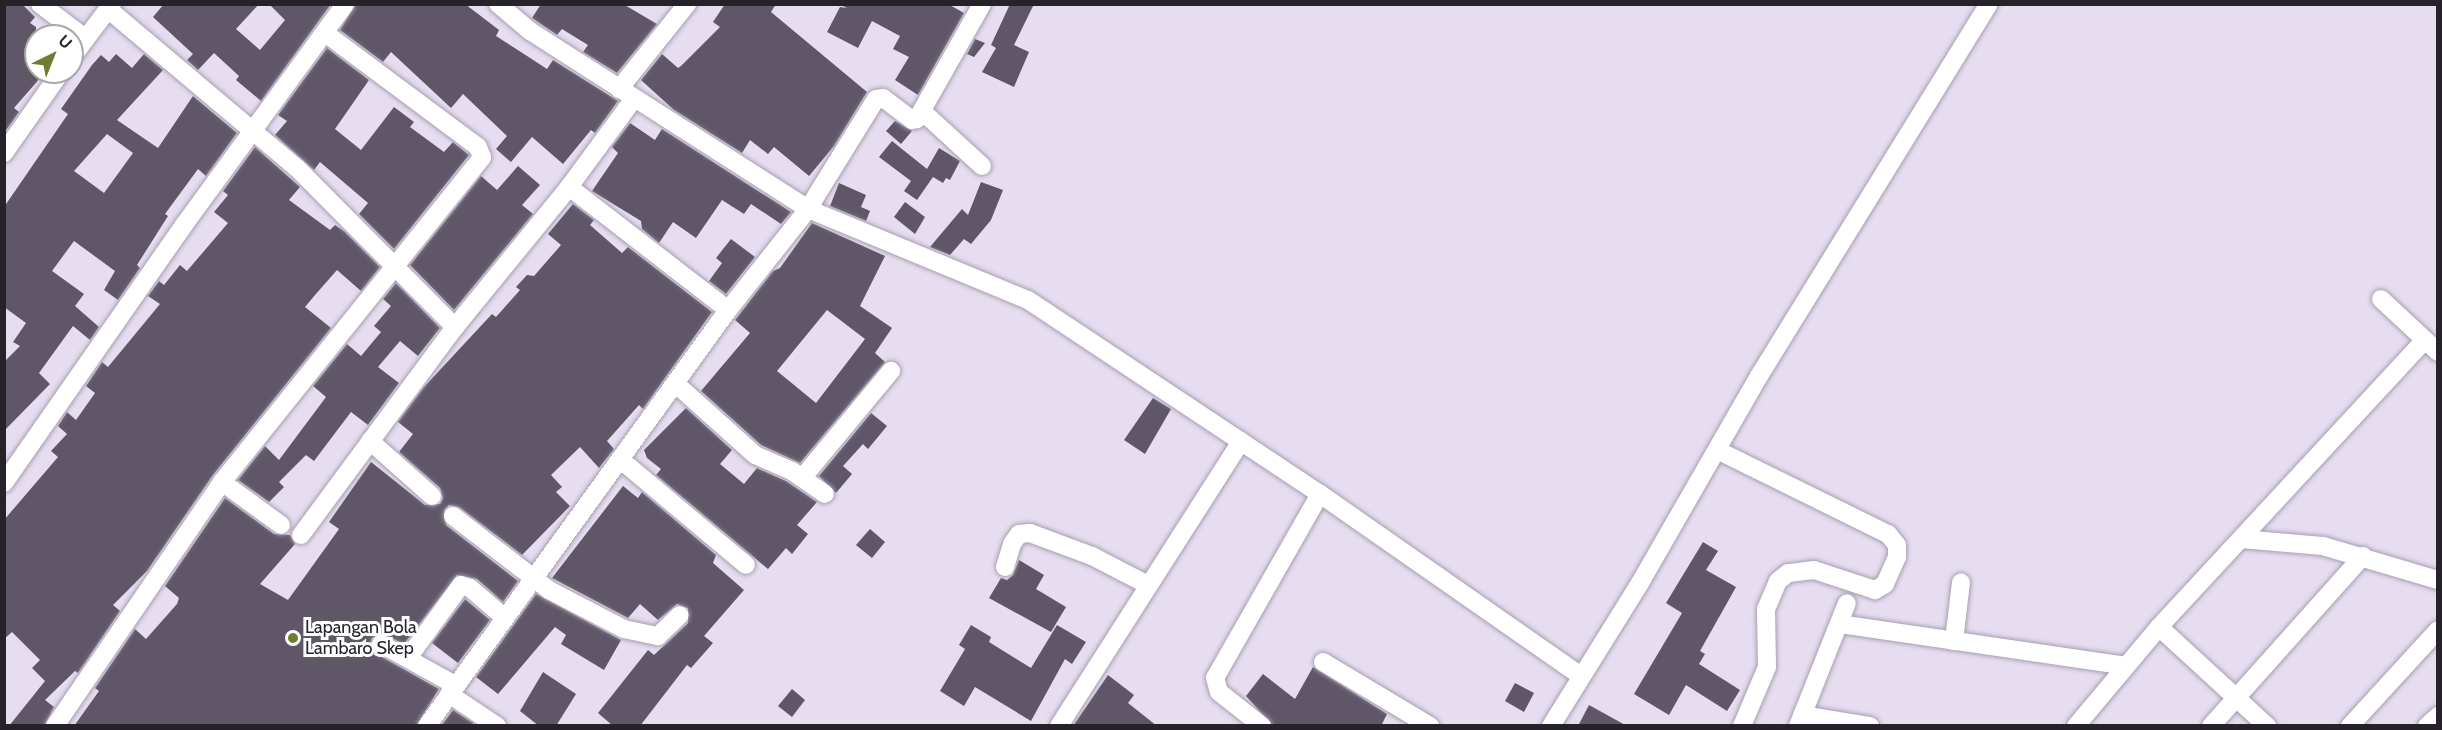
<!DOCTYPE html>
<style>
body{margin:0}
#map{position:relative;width:2442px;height:730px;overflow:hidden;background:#e6ddf0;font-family:Cabin,sans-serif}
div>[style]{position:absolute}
.building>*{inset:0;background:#5f5768}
.roads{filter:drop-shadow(0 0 2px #a79eb0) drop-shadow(0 0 2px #a79eb0)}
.minor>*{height:18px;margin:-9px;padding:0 9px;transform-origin:9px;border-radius:9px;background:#fff}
.dots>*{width:16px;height:16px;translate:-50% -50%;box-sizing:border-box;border:3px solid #fff;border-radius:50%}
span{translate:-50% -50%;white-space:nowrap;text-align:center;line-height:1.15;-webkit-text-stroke:6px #fff;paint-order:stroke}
.poi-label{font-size:18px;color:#252229}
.left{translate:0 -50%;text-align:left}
.frame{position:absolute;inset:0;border:6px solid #252229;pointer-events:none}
.north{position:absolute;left:24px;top:24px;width:60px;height:60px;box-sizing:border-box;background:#fff;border:2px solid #a8a7a9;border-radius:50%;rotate:43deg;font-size:16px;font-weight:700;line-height:24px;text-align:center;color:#252229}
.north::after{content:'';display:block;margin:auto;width:21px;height:27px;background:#6d7e2e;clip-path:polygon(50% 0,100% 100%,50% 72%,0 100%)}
</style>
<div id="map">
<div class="building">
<div style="clip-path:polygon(4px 4px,22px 4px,35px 17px,30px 23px,36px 27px,36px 72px,41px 77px,14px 108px,19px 112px,4px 133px)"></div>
<div style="clip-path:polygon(164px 4px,259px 4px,236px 29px,260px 50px,285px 20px,269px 4px,331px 4px,261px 101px,236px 80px,239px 76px,214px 53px,198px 70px,187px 60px,193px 54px,153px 17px)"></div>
<div style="clip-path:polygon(356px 4px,465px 4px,499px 30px,496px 36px,524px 54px,547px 69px,553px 60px,618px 101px,595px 133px,591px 130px,563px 164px,532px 137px,511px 162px,496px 149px,507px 136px,463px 94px,451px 108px,391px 52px,383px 62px,340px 30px)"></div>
<div style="clip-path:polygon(541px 4px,623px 4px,657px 24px,617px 73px,583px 52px,588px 45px,562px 29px,557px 35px,532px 18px)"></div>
<div style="clip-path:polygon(725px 4px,776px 4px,771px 12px,867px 92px,834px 146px,809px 176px,774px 147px,768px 154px,750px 140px,742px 153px,674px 110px,641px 80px,662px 54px,678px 68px,681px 66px,720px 27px,713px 22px)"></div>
<div style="clip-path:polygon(839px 4px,948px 4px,964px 13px,918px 95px,895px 80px,909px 57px,893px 49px,900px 36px,872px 21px,858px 48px,827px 32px,840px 7px,847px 8px)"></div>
<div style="clip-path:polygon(1010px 4px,1034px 4px,1014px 45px,1029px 52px,1014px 87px,982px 72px,996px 48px,991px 45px)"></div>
<div style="clip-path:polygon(975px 39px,985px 43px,974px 57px,967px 54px)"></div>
<div style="clip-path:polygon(327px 48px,369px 80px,335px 129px,361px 150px,394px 107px,414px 122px,410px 127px,444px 152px,453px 142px,469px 155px,394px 249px,359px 214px,368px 203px,320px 162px,314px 170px,275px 135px,287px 121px,278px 115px)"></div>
<div style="clip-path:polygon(evenodd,116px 54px,132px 68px,144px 54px,163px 70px,117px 120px,158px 148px,193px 96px,237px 133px,206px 176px,198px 169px,165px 214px,168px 216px,137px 265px,140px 268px,118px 300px,104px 290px,115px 271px,74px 241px,52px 271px,84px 294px,75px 306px,99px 327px,90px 340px,73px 326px,39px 373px,50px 384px,4px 431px,4px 362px,20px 346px,13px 342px,26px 323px,4px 307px,4px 207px,68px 114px,61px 109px,92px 65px,101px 55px,109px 62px,116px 54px,107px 134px,133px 153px,104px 193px,74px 171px,107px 134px)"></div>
<div style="clip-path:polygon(895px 121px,912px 131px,901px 144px,886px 131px)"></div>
<div style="clip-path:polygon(630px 123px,655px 140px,662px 129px,791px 212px,781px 224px,751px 204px,744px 214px,722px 200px,696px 238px,673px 222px,659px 243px,642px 229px,641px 221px,592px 191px,618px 153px,612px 147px)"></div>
<div style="clip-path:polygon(892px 141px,927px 169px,939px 148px,960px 161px,950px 180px,946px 178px,943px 183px,933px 177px,917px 200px,904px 191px,911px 181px,879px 157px)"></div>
<div style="clip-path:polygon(255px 147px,300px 187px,289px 200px,330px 230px,335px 225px,344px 231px,380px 267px,361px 291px,337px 270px,315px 295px,305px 307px,331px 328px,213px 475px,147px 571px,113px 605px,120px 611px,78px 673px,75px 671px,45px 700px,54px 707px,44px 726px,9px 726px,45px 681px,32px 668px,40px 660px,12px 632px,4px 639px,4px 520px,58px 457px,51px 451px,67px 434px,58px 426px,67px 412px,76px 420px,95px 393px,86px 386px,102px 362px,108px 367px,160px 304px,148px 296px,159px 281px,164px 285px,180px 265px,187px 271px,228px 223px,214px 212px,228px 195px,223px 191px)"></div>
<div style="clip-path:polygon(518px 166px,540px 185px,522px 205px,533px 214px,454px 310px,410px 265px,481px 176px,497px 190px)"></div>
<div style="clip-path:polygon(981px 182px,1003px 190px,991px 220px,971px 244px,964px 239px,950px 255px,930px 247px,962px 209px,968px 215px)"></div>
<div style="clip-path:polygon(839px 183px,866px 195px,861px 207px,870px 211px,866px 221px,830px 206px)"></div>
<div style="clip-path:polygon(905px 202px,925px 217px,915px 234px,894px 217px)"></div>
<div style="clip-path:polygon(573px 204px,594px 220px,590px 225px,622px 253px,628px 247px,712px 312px,643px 409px,639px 405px,607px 441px,614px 449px,599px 468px,580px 447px,551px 475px,562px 487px,556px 492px,570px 506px,522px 555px,459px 507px,449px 505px,444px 510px,446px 525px,518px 581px,503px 602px,477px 579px,457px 575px,404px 644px,381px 633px,372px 638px,370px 645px,375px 653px,439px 689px,416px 726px,74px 726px,99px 691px,95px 688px,135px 629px,146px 639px,177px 604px,179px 598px,165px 586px,225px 498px,274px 534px,290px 535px,295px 544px,260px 584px,288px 600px,339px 529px,329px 522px,371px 462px,425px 505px,440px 504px,443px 498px,440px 488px,399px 452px,413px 434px,398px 422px,424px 387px,492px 314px,496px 317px,520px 290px,516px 287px,527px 275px,534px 276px,561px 245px,548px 234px)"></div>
<div style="clip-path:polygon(evenodd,812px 223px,885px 256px,860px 306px,892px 328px,875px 353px,885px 362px,800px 463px,761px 445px,701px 391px,750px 333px,735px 320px,773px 271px,780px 268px,812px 223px,827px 310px,865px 339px,816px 403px,777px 371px,827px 310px)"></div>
<div style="clip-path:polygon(731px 239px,755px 257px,726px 294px,709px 281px,722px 263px,716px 258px)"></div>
<div style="clip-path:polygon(396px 283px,440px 328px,418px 356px,400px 341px,378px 367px,399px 383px,368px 425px,351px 412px,314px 461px,306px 455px,279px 482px,284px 487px,269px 502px,238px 480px,265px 446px,279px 460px,326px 397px,313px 386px,347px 344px,361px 356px,381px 332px,374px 326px,391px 306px,383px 299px)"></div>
<div style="clip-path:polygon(1153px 398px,1171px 409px,1145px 454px,1124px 440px)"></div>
<div style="clip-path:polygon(686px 408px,732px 450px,720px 464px,744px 484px,757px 468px,786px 481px,817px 502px,797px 525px,808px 534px,792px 554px,786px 548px,768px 569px,656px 475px,661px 469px,647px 458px,644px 450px)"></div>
<div style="clip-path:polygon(871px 413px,887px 426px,868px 449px,863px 444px,843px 466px,852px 474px,836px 493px,819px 476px)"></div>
<div style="clip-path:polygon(623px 486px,638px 498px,642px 492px,716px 555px,713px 563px,744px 590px,704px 636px,713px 643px,691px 668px,687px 665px,640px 726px,613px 726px,598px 713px,648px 650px,654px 655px,688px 623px,688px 608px,677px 604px,658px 620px,640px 604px,628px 618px,552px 578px)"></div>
<div style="clip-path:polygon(870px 529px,885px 542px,872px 558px,856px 545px)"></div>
<div style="clip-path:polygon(1703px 542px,1718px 551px,1706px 570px,1736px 587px,1700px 651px,1705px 654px,1699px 664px,1740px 690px,1727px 711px,1686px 685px,1669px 715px,1634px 694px,1682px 613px,1666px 603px)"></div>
<div style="clip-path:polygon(1019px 560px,1044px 575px,1036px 589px,1066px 607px,1051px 632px,989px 598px,1001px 578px,1007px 580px,1013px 575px)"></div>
<div style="clip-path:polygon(536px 594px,621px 640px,604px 670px,561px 644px,566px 635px,555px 627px,498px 694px,476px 677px)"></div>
<div style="clip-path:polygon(465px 599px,490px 620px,458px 663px,432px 643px)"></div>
<div style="clip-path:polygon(971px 625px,991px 637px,989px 642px,1031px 668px,1057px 625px,1086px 642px,1072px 664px,1065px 659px,1031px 721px,975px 687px,964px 706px,940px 691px,965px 649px,959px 645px)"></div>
<div style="clip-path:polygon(1313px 667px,1387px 714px,1381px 726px,1273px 726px,1246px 696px,1263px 674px,1295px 699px)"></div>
<div style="clip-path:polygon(543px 672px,576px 694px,556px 726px,539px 726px,520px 711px)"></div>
<div style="clip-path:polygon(1108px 675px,1134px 695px,1128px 703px,1157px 726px,1073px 726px)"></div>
<div style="clip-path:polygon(1515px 683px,1534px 693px,1524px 712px,1505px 701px)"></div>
<div style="clip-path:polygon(792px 689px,805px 700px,792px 717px,778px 706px)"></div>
<div style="clip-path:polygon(1589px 705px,1627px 726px,1578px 726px)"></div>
<div style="clip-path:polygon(453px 710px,473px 723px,471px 726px,441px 726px)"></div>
</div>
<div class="roads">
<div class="minor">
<div style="left:40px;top:4px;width:56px;rotate:37.1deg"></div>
<div style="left:498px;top:4px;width:42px;rotate:40.2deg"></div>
<div style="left:530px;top:31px;width:330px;rotate:32.6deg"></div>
<div style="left:808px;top:209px;width:238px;rotate:22.5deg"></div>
<div style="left:1028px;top:300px;width:351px;rotate:33.6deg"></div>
<div style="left:1320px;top:494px;width:318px;rotate:34.9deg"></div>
<div style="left:108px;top:9px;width:247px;rotate:40.1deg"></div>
<div style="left:297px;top:168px;width:224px;rotate:45.2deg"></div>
<div style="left:72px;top:57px;width:66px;rotate:-53deg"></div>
<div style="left:619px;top:89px;width:109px;rotate:-51.3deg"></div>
<div style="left:923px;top:112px;width:80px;rotate:42.5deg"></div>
<div style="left:4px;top:153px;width:99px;rotate:-54.9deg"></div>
<div style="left:569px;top:187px;width:201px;rotate:37.7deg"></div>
<div style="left:2381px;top:299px;width:78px;rotate:42.9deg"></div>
<div style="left:676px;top:384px;width:106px;rotate:41.9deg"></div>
<div style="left:755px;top:455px;width:40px;rotate:23.4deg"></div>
<div style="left:792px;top:471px;width:40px;rotate:34.9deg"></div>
<div style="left:370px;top:441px;width:83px;rotate:41.6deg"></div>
<div style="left:1717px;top:450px;width:191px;rotate:26.2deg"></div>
<div style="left:1888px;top:534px;width:14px;rotate:51deg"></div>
<div style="left:1897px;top:545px;width:12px;rotate:90deg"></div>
<div style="left:1897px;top:557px;width:30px;rotate:114deg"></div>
<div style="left:1885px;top:584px;width:12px;rotate:149deg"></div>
<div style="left:1875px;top:590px;width:64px;rotate:-161.8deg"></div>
<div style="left:1814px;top:570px;width:26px;rotate:173deg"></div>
<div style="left:1788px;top:573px;width:13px;rotate:141deg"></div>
<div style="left:1778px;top:581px;width:30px;rotate:113deg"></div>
<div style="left:1766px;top:609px;width:58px;rotate:89deg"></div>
<div style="left:1767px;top:667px;width:64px;rotate:113deg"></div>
<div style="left:621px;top:460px;width:163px;rotate:40deg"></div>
<div style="left:803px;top:477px;width:138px;rotate:-50.3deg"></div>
<div style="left:222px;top:482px;width:73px;rotate:36.1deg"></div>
<div style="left:4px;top:483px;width:315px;rotate:-55.1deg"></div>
<div style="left:184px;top:225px;width:273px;rotate:-53.9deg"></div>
<div style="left:453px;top:516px;width:121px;rotate:37.6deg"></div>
<div style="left:549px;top:590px;width:85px;rotate:27.5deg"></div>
<div style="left:624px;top:629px;width:35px;rotate:12deg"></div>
<div style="left:658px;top:636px;width:30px;rotate:-44deg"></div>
<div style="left:301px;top:535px;width:259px;rotate:-53.5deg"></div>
<div style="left:455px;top:327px;width:181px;rotate:-50.8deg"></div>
<div style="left:569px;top:187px;width:108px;rotate:-53.7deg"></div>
<div style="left:2241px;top:539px;width:82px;rotate:4.9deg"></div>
<div style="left:2323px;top:546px;width:120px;rotate:16.5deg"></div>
<div style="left:1005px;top:567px;width:24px;rotate:-73deg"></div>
<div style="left:1012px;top:544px;width:12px;rotate:-55deg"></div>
<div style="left:1019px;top:534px;width:11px;rotate:-5deg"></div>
<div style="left:1030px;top:533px;width:66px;rotate:20.4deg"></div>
<div style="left:1092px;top:556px;width:63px;rotate:27.4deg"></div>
<div style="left:1839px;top:624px;width:290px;rotate:8.3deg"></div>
<div style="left:2159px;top:627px;width:147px;rotate:42.5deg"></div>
<div style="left:1954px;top:641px;width:59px;rotate:-83.2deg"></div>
<div style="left:381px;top:644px;width:85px;rotate:29deg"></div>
<div style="left:408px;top:658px;width:90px;rotate:-54deg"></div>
<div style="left:461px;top:585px;width:9px;rotate:18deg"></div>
<div style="left:470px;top:588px;width:46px;rotate:40.6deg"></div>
<div style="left:1323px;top:662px;width:125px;rotate:30.9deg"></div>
<div style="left:449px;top:694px;width:58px;rotate:33.7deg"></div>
<div style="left:1802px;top:715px;width:69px;rotate:9.2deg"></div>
<div style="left:55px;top:726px;width:296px;rotate:-55.6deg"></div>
<div style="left:222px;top:482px;width:416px;rotate:-51.3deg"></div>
<div style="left:482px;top:157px;width:11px;rotate:-112deg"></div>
<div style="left:478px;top:147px;width:191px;rotate:-143.3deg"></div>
<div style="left:427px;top:726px;width:513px;rotate:-54.11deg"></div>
<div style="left:728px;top:310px;width:129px;rotate:-51.6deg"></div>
<div style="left:808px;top:209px;width:129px;rotate:-58.3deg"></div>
<div style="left:876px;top:99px;width:7px;rotate:-8deg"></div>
<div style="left:883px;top:98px;width:36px;rotate:37deg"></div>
<div style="left:912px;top:120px;width:5px;rotate:-11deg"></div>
<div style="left:917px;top:119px;width:132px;rotate:-60.5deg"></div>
<div style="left:1059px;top:726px;width:338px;rotate:-57.4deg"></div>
<div style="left:1262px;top:726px;width:55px;rotate:-141.7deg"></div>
<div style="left:1219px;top:692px;width:15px;rotate:-106deg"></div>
<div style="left:1215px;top:678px;width:212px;rotate:-60.3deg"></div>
<div style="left:1551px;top:726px;width:168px;rotate:-58.1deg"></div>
<div style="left:1640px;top:583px;width:239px;rotate:-60.1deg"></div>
<div style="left:1759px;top:376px;width:437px;rotate:-58.3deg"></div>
<div style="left:1798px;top:726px;width:132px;rotate:-68.3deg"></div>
<div style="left:2076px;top:726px;width:129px;rotate:-50deg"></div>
<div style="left:2159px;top:627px;width:391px;rotate:-47.2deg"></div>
<div style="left:2211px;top:726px;width:228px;rotate:-48.2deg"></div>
<div style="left:2350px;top:726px;width:130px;rotate:-47.5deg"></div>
<div style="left:2427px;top:726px;width:15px;rotate:-42deg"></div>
</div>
</div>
<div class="dots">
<div style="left:293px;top:638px;background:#6d7e2e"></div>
</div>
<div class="poi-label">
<span class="left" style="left:305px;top:638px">Lapangan Bola<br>Lambaro Skep</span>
</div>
<div class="frame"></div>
<div class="north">U</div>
</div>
